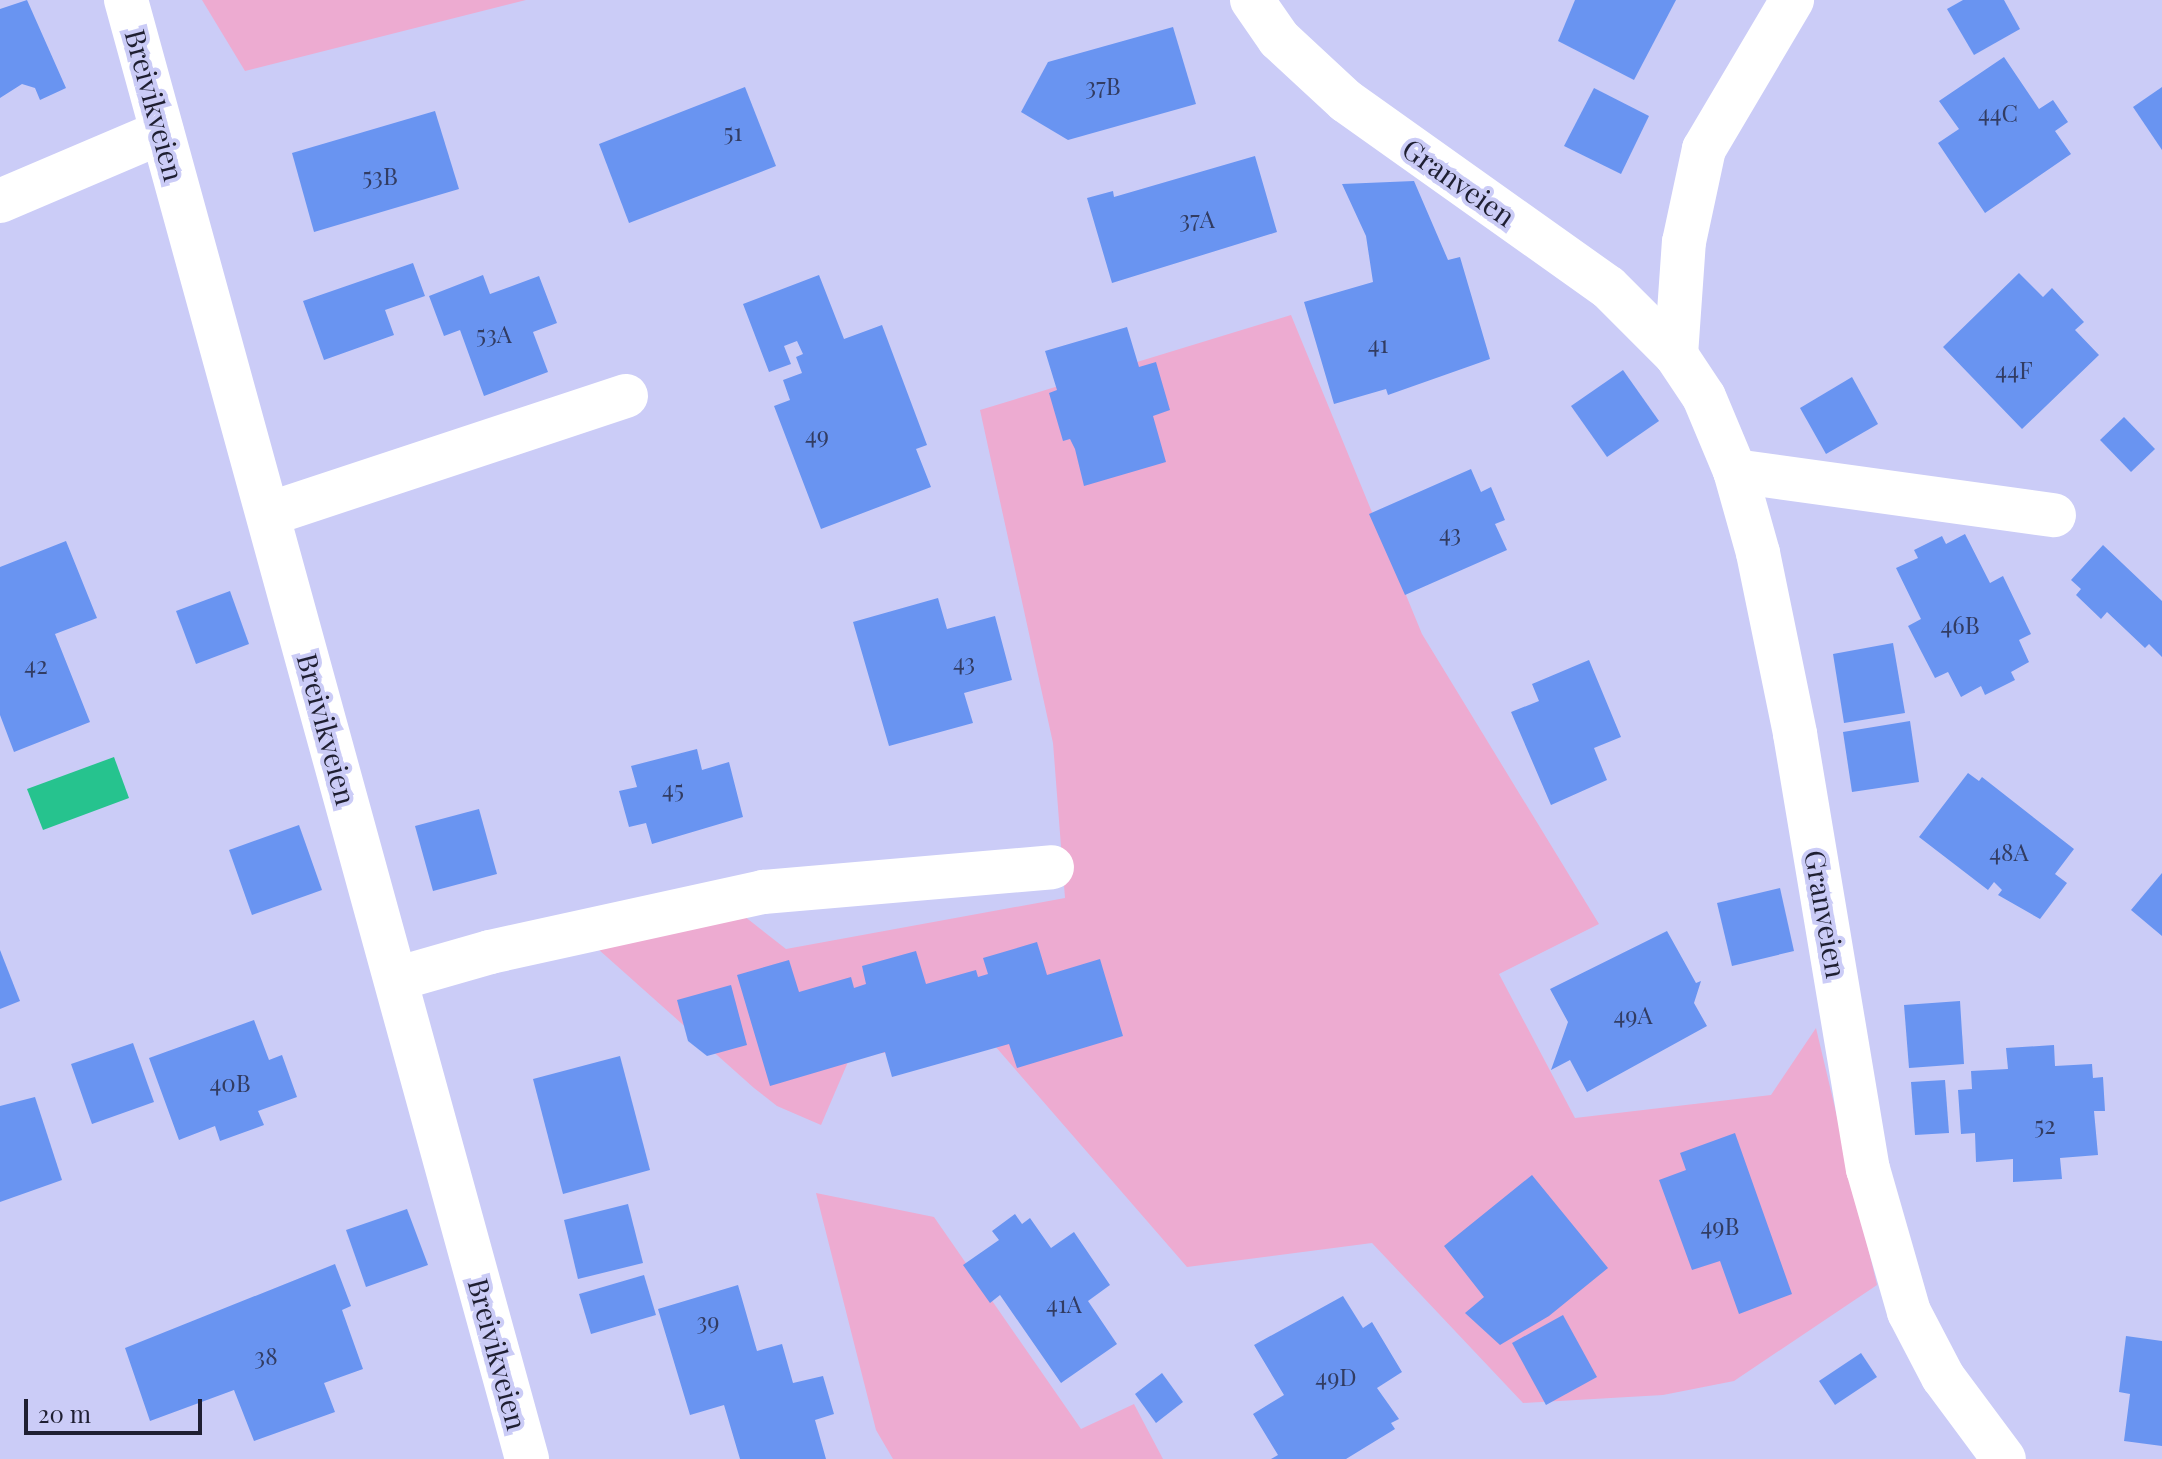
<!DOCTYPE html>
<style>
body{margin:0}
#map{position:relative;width:2162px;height:1459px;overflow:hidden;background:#cbccf7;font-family:"Playfair Display",serif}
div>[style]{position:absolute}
.green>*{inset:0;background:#edabd1}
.water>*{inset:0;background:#26c38e}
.building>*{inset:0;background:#6994f1}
.minor>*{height:44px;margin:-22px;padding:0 22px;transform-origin:22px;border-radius:22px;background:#fff}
span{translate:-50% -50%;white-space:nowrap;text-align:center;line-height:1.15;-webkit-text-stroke:8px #cbccf7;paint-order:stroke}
.number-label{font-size:24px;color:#323c62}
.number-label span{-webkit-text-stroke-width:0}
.street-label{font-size:28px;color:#1f1f32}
.scale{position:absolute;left:24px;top:1399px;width:178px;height:36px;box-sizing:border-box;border:4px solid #1f1f32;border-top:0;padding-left:10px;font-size:24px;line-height:28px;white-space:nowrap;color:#1f1f32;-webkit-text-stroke:6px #cbccf7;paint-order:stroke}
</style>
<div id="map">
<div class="green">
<div style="clip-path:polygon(202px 0,526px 0,245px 71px)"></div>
<div style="clip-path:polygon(1291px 315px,1422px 634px,1599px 924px,1499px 974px,1575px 1118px,1771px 1095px,1816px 1028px,1877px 1285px,1734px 1381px,1663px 1395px,1523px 1403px,1372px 1243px,1187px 1267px,995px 1046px,851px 1055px,821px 1125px,777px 1106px,754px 1088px,598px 949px,744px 916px,786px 949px,1065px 898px,1053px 743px,980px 410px)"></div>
<div style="clip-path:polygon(816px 1193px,934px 1217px,1081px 1429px,1134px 1404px,1163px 1459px,893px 1459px,876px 1430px)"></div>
</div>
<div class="water">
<div style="clip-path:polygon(114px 757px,129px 798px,43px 830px,27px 789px)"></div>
</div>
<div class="building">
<div style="clip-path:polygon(27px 0,66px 88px,40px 100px,35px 88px,22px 84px,0 98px,0 9px)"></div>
<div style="clip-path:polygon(1575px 0,1676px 0,1634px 80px,1558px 41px)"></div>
<div style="clip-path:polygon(1963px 0,2004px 0,2020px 29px,1974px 55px,1947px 9px)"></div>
<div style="clip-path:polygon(1173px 27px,1196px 104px,1068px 140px,1021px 112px,1048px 62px)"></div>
<div style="clip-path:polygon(2004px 57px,2039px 109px,2053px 100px,2068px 122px,2055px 131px,2071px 154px,1985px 213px,1938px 143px,1959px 129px,1939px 101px)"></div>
<div style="clip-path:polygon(745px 87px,776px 166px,629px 223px,599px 144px)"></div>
<div style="clip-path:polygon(2162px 87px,2162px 150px,2133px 107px)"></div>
<div style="clip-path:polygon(1594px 88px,1649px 116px,1621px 174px,1564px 146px)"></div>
<div style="clip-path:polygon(435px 111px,459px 189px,314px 232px,292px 153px)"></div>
<div style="clip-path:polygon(1255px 156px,1277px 232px,1112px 283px,1087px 198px,1113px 191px,1114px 197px)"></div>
<div style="clip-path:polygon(1414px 181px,1448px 260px,1460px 257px,1490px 359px,1388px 395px,1386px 389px,1334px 404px,1304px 302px,1373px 282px,1366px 236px,1342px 184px)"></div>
<div style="clip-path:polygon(413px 263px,425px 296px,385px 310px,394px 335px,324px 360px,303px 301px)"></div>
<div style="clip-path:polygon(2019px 273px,2043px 297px,2052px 288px,2084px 322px,2075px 330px,2099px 355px,2022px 429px,1943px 347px)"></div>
<div style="clip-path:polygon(483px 275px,490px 294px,539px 276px,557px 323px,533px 332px,548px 372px,484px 396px,460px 330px,444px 336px,429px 296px)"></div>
<div style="clip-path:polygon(819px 275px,844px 339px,882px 325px,927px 445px,916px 449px,931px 487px,821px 529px,774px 406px,790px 400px,783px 380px,802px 373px,796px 357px,803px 354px,797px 341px,784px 346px,791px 364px,769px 372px,743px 304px)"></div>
<div style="clip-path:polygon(1127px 327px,1139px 367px,1156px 362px,1170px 410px,1153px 416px,1166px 462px,1084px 486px,1075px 449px,1070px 439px,1063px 441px,1049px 393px,1057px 390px,1045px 351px)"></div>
<div style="clip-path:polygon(1623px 370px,1659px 421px,1607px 457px,1571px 406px)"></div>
<div style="clip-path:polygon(1852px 377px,1878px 424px,1826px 454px,1800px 408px)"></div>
<div style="clip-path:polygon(2124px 417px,2155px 449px,2131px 472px,2100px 440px)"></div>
<div style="clip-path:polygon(1471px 469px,1481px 492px,1491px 487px,1505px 520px,1495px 524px,1507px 550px,1405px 595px,1369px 514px)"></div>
<div style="clip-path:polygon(1965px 534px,1990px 583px,2003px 576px,2031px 634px,2019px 640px,2029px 662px,2011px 672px,2015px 680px,1985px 695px,1981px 686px,1961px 697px,1948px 672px,1935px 678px,1908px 626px,1921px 619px,1896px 568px,1918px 558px,1914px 550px,1942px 536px,1946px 544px)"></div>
<div style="clip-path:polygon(66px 541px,97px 618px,55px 634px,90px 722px,14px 752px,0 715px,0 567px)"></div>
<div style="clip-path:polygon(2103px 545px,2162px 601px,2162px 657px,2149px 644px,2145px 648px,2107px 612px,2101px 619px,2076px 595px,2081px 589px,2071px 580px)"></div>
<div style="clip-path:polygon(230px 591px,249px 644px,196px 664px,176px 611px)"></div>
<div style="clip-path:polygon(938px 598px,947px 629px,995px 616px,1012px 680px,964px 693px,973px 723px,889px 746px,853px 622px)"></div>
<div style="clip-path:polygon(1893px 643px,1905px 713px,1844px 723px,1833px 654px)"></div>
<div style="clip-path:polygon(1589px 660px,1621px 737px,1594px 748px,1607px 780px,1551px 805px,1511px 712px,1539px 701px,1532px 684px)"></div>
<div style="clip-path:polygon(1910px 721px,1919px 782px,1852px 792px,1843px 732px)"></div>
<div style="clip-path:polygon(697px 749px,702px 770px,729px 762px,743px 817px,652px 844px,646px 823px,629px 827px,619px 791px,637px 787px,631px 766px)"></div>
<div style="clip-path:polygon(1968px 773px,1979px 781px,1982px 777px,2074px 849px,2055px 874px,2067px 883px,2040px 919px,1998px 895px,2002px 890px,1994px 882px,1988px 890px,1919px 837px)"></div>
<div style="clip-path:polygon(479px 809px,497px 874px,433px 891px,415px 826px)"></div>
<div style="clip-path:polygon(299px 825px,322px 890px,252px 915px,229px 850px)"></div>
<div style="clip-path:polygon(2162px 873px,2162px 936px,2131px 910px)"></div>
<div style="clip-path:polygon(1780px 888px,1794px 951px,1732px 966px,1717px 903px)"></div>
<div style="clip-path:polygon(1667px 931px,1696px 983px,1701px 981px,1694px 1003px,1707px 1026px,1587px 1092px,1570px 1060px,1551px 1070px,1568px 1022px,1550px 989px)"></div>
<div style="clip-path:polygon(1037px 942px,1047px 975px,1100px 959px,1123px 1036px,1017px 1068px,1009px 1044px,892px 1077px,885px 1052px,770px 1086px,737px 975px,789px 960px,799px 992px,851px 977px,854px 988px,866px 984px,862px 966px,916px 951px,926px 984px,976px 970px,978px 977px,988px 974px,983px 958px)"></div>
<div style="clip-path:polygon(0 950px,20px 1001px,0 1009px)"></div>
<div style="clip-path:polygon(731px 985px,747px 1045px,707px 1056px,688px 1041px,677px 1000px)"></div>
<div style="clip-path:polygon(1960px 1001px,1964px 1064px,1909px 1068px,1904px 1005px)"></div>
<div style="clip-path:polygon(254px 1020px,269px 1060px,282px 1055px,297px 1097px,258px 1111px,264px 1125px,220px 1141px,215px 1126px,179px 1140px,149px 1058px)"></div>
<div style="clip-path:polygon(133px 1043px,154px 1102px,92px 1124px,71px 1064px)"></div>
<div style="clip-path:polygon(2054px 1045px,2055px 1066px,2092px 1064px,2093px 1078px,2103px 1077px,2105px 1111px,2094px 1111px,2098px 1155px,2060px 1158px,2062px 1179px,2013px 1182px,2013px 1159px,1976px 1162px,1975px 1133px,1961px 1134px,1958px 1090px,1972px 1089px,1971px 1071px,2008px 1069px,2006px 1048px)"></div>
<div style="clip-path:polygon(620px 1056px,650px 1170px,563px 1194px,533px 1079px)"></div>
<div style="clip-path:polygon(1945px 1080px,1949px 1133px,1915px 1135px,1911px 1082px)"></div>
<div style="clip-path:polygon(35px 1097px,62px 1180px,0 1202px,0 1106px)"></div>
<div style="clip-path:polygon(1735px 1133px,1792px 1294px,1739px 1314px,1720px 1261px,1692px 1270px,1659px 1180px,1686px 1170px,1680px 1153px)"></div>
<div style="clip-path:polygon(1532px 1175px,1608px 1268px,1549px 1316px,1500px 1345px,1465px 1313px,1484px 1297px,1444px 1246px)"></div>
<div style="clip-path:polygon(628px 1204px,643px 1263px,578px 1279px,564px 1220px)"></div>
<div style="clip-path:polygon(407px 1209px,428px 1265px,366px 1287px,346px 1230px)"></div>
<div style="clip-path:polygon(1015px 1214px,1022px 1224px,1030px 1218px,1051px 1248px,1074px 1232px,1110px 1285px,1088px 1301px,1117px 1344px,1061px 1383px,1000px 1295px,990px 1303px,963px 1265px,999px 1240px,992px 1231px)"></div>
<div style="clip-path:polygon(335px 1264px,351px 1306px,342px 1310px,363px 1369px,324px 1383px,335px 1412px,254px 1441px,234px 1390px,150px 1421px,125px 1348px)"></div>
<div style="clip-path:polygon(644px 1275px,656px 1315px,591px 1334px,579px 1294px)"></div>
<div style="clip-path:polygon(738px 1285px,757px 1351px,782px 1344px,793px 1383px,823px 1376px,834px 1414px,815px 1420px,826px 1459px,740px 1459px,724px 1405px,690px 1415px,658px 1309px)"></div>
<div style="clip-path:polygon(1343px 1296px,1363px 1328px,1372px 1322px,1402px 1372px,1377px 1388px,1399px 1419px,1391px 1423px,1395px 1429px,1346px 1459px,1271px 1459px,1278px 1455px,1253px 1414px,1284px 1395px,1254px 1345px)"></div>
<div style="clip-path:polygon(1563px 1315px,1597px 1377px,1546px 1405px,1512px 1343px)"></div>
<div style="clip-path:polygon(2126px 1336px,2162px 1341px,2162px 1446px,2124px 1441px,2130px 1394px,2119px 1392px)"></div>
<div style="clip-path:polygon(1861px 1353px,1877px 1377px,1835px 1405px,1819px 1381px)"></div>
<div style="clip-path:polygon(1162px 1373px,1183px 1402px,1156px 1423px,1135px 1394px)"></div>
</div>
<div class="minor">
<div style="left:126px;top:0;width:1513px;rotate:74.63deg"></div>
<div style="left:1252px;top:0;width:47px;rotate:55.3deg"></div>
<div style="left:1279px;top:39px;width:91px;rotate:42.8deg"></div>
<div style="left:1346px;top:101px;width:321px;rotate:35.4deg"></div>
<div style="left:1608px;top:287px;width:96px;rotate:45deg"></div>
<div style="left:1676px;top:355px;width:50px;rotate:56.3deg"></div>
<div style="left:1704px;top:397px;width:80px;rotate:67.3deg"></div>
<div style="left:1735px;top:471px;width:85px;rotate:74.3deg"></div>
<div style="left:1758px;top:553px;width:185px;rotate:78.4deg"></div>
<div style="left:1795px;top:734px;width:441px;rotate:80.5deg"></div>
<div style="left:1868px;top:1169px;width:149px;rotate:74deg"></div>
<div style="left:1909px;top:1312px;width:73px;rotate:62.4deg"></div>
<div style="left:1943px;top:1377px;width:102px;rotate:53.4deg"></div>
<div style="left:0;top:201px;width:176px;rotate:-23.1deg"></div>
<div style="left:1676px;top:355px;width:113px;rotate:-86deg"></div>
<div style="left:1684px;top:242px;width:95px;rotate:-77.9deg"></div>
<div style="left:1704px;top:149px;width:173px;rotate:-59.4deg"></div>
<div style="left:1735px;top:471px;width:322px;rotate:7.9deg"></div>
<div style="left:269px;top:514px;width:376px;rotate:-18.3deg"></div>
<div style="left:396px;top:979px;width:98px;rotate:-16deg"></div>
<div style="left:490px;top:952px;width:280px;rotate:-12.4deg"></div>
<div style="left:763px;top:892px;width:290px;rotate:-4.9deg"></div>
</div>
<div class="number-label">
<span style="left:1103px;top:86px">37B</span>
<span style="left:1998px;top:113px">44C</span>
<span style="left:733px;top:132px">51</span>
<span style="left:380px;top:176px">53B</span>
<span style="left:1197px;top:219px">37A</span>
<span style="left:494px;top:334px">53A</span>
<span style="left:1378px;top:344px">41</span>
<span style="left:2014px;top:370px">44F</span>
<span style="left:817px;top:435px">49</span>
<span style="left:1450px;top:533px">43</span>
<span style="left:1960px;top:625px">46B</span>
<span style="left:964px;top:662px">43</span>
<span style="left:36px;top:665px">42</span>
<span style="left:673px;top:789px">45</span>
<span style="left:2009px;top:852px">48A</span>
<span style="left:1633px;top:1015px">49A</span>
<span style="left:230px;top:1083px">40B</span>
<span style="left:2045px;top:1125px">52</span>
<span style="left:1720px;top:1226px">49B</span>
<span style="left:1064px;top:1304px">41A</span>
<span style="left:708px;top:1321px">39</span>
<span style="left:266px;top:1356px">38</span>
<span style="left:1336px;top:1377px">49D</span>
</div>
<div class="street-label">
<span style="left:155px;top:105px;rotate:75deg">Breivikveien</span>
<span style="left:1459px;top:182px;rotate:35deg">Granveien</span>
<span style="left:327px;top:729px;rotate:75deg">Breivikveien</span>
<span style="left:1826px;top:914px;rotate:80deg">Granveien</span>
<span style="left:498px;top:1354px;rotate:75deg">Breivikveien</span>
</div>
<div class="scale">20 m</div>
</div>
